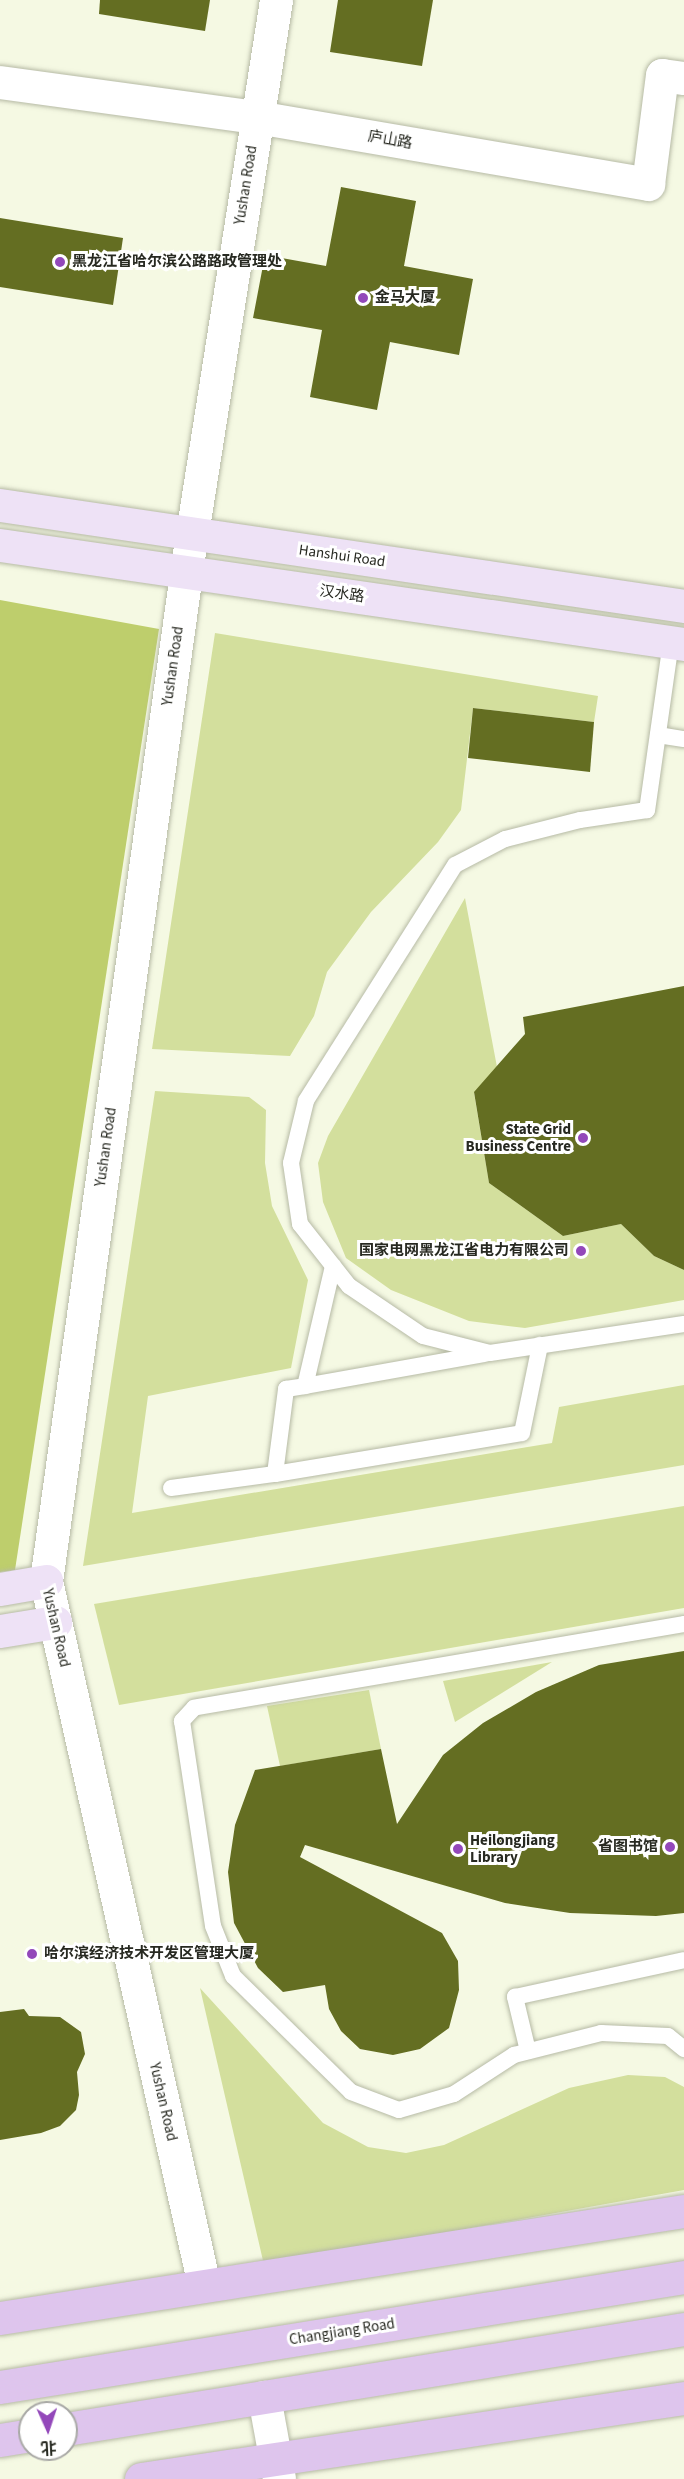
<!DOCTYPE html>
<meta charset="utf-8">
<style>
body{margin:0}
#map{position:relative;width:684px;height:2479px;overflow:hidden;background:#f5f9e3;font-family:"Source Sans 3","Noto Sans SC",sans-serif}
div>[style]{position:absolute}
.green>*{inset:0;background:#d3df9d}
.forest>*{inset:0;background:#bece6c}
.building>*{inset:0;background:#646e22}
.roads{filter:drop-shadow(0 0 2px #b6baa5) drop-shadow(0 0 2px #b6baa5)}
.service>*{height:16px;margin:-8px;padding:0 8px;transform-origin:8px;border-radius:8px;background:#fff}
.tertiary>*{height:33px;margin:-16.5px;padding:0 16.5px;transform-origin:16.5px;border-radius:16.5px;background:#fff}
.secondary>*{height:33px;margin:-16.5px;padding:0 16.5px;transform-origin:16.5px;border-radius:16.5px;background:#eee2f6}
.primary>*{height:33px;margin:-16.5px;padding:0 16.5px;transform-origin:16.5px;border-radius:16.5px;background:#dec5ed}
.dots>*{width:16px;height:16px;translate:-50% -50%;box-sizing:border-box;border:3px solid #fff;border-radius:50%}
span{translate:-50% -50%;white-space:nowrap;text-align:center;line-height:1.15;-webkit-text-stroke:6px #fff;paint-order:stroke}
.street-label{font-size:15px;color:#272921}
.poi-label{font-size:15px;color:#272921;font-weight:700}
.left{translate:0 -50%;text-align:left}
.right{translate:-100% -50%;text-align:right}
.north{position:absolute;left:18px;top:2401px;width:60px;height:60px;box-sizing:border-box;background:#fff;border:2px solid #a9a9a6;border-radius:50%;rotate:177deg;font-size:16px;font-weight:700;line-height:24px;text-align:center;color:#272921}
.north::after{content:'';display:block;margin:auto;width:21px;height:27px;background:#9348ba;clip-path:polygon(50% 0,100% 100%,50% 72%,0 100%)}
</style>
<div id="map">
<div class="green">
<div style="clip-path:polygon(215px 633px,598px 696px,594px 722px,473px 708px,461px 810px,438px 842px,371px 912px,327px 972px,314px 1016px,290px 1056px,152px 1049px)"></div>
<div style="clip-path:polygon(465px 898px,497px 1067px,474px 1093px,489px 1183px,563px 1236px,621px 1224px,654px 1256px,684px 1270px,684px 1300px,525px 1328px,469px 1321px,391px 1290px,346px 1258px,323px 1202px,318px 1163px,328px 1136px)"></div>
<div style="clip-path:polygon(155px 1091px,249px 1097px,266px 1110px,265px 1163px,272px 1206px,308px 1280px,291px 1368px,148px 1396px,132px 1513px,552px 1443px,559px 1407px,684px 1385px,684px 1465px,83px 1566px)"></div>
<div style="clip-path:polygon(684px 1506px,684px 1608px,119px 1705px,94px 1604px)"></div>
<div style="clip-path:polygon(552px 1662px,455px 1722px,443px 1681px)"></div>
<div style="clip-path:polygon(369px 1690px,381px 1749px,280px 1766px,267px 1706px)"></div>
<div style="clip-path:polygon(200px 1988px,323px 2123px,368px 2147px,406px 2153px,444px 2145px,569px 2088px,628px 2075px,665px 2077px,684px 2087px,684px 2190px,264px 2265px)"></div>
</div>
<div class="forest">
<div style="clip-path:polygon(0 600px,159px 629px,15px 1570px,0 1572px)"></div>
</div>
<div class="building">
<div style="clip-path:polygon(100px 0,210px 0,205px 31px,99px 14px)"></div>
<div style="clip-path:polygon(338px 0,433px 0,422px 66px,330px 52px)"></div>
<div style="clip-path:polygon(341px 187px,416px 201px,404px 266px,473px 279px,459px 355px,390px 342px,377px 410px,310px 397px,322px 330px,253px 318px,265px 255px,326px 266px)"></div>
<div style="clip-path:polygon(0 218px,123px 238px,113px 305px,0 287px)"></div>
<div style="clip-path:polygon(473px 708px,594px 722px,590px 772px,468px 758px)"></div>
<div style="clip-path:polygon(684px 986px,684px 1270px,654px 1256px,621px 1224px,563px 1236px,489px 1183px,474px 1092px,525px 1034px,523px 1017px)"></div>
<div style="clip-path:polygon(684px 1651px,684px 1913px,656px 1916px,570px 1913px,505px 1903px,305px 1845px,300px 1857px,442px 1933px,458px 1961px,459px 1990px,449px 2028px,420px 2049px,393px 2055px,360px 2049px,341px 2031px,329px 2009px,325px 1985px,283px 1992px,258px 1968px,234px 1923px,228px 1872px,235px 1825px,255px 1770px,381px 1749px,397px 1824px,443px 1755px,483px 1723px,536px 1692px,599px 1665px)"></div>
<div style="clip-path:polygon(24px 2009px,29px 2016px,60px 2017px,81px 2032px,85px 2054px,77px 2072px,79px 2095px,76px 2110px,60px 2126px,41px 2133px,0 2140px,0 2012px)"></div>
</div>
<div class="roads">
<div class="service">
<div style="left:671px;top:642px;width:170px;rotate:98.1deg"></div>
<div style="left:647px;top:810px;width:68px;rotate:171.5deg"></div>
<div style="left:580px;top:820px;width:77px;rotate:165.8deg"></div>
<div style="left:505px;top:839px;width:56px;rotate:152.5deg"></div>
<div style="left:455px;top:865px;width:279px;rotate:122.3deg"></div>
<div style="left:306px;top:1101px;width:64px;rotate:103.6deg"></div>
<div style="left:291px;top:1163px;width:62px;rotate:81.6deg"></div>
<div style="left:300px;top:1224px;width:79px;rotate:51.7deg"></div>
<div style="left:349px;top:1286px;width:89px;rotate:34deg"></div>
<div style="left:423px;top:1336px;width:69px;rotate:14.2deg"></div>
<div style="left:490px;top:1353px;width:196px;rotate:-8.5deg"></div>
<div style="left:658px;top:735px;width:26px;rotate:9deg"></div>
<div style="left:333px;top:1266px;width:123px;rotate:103.1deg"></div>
<div style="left:305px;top:1386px;width:182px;rotate:-10.1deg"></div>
<div style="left:275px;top:1474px;width:250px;rotate:-9.4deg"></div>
<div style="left:522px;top:1433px;width:90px;rotate:-78.4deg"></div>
<div style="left:171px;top:1488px;width:105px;rotate:-7.7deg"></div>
<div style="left:275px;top:1474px;width:86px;rotate:-82.6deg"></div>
<div style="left:286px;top:1389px;width:19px;rotate:-9deg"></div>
<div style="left:684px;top:1624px;width:497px;rotate:170.3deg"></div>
<div style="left:194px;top:1708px;width:18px;rotate:133deg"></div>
<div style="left:182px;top:1721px;width:207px;rotate:81.4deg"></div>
<div style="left:213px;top:1926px;width:54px;rotate:68.2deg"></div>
<div style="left:233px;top:1976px;width:165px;rotate:44.5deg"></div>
<div style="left:351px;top:2092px;width:51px;rotate:20.6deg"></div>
<div style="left:399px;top:2110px;width:57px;rotate:-16.2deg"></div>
<div style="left:454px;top:2094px;width:72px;rotate:-33deg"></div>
<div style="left:514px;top:2055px;width:90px;rotate:-14.2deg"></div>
<div style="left:601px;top:2033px;width:67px;rotate:2.6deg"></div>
<div style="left:668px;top:2036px;width:21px;rotate:39deg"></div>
<div style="left:528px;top:2051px;width:56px;rotate:-103.5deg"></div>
<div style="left:515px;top:1997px;width:173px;rotate:-12.3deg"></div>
</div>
<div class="tertiary">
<div style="left:0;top:82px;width:259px;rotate:7.8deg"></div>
<div style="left:257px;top:117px;width:397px;rotate:9.7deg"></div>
<div style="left:648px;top:184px;width:110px;rotate:-82.7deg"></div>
<div style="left:662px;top:75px;width:22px;rotate:8deg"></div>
<div style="left:204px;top:2285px;width:722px;rotate:-102.65deg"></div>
<div style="left:46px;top:1581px;width:1032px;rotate:-82.09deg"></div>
<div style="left:188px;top:559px;width:566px;rotate:-81.05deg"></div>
<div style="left:264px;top:2397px;width:83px;rotate:79.6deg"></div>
</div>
<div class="secondary">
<div style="left:0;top:505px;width:691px;rotate:8.4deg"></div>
<div style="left:0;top:545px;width:691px;rotate:8.24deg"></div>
<div style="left:0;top:1589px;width:47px;rotate:-9.9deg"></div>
<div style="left:0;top:1631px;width:56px;rotate:-9.3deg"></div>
</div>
<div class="primary">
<div style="left:0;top:2318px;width:692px;rotate:-8.89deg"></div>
<div style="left:0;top:2387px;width:693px;rotate:-9.14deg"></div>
<div style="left:66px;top:2429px;width:626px;rotate:-9.19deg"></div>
<div style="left:0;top:2440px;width:30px;rotate:-9deg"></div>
<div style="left:141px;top:2479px;width:549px;rotate:-8.48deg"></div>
</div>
</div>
<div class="dots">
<div style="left:60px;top:262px;background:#9348ba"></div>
<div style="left:363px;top:298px;background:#9348ba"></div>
<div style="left:583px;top:1138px;background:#9348ba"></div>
<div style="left:581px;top:1251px;background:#9348ba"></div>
<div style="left:670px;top:1847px;background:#9348ba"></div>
<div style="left:458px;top:1849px;background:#9348ba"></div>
<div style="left:32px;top:1954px;background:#9348ba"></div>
</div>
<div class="street-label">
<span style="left:390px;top:140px;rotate:10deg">庐山路</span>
<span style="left:246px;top:185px;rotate:-81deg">Yushan Road</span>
<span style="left:342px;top:556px;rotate:8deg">Hanshui Road</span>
<span style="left:342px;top:594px;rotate:8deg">汉水路</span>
<span style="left:173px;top:666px;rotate:-82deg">Yushan Road</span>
<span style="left:106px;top:1147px;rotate:-82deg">Yushan Road</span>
<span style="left:56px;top:1628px;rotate:77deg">Yushan Road</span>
<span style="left:163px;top:2102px;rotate:77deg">Yushan Road</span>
<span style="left:342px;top:2332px;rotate:-9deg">Changjiang Road</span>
</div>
<div class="poi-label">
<span class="left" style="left:72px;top:262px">黑龙江省哈尔滨公路路政管理处</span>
<span class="left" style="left:375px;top:298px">金马大厦</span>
<span class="right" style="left:571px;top:1138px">State Grid<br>Business Centre</span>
<span class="right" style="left:569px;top:1251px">国家电网黑龙江省电力有限公司</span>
<span class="left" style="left:470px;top:1849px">Heilongjiang<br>Library</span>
<span class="right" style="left:658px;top:1847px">省图书馆</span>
<span class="left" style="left:44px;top:1954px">哈尔滨经济技术开发区管理大厦</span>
</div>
<div class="north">北</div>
</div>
